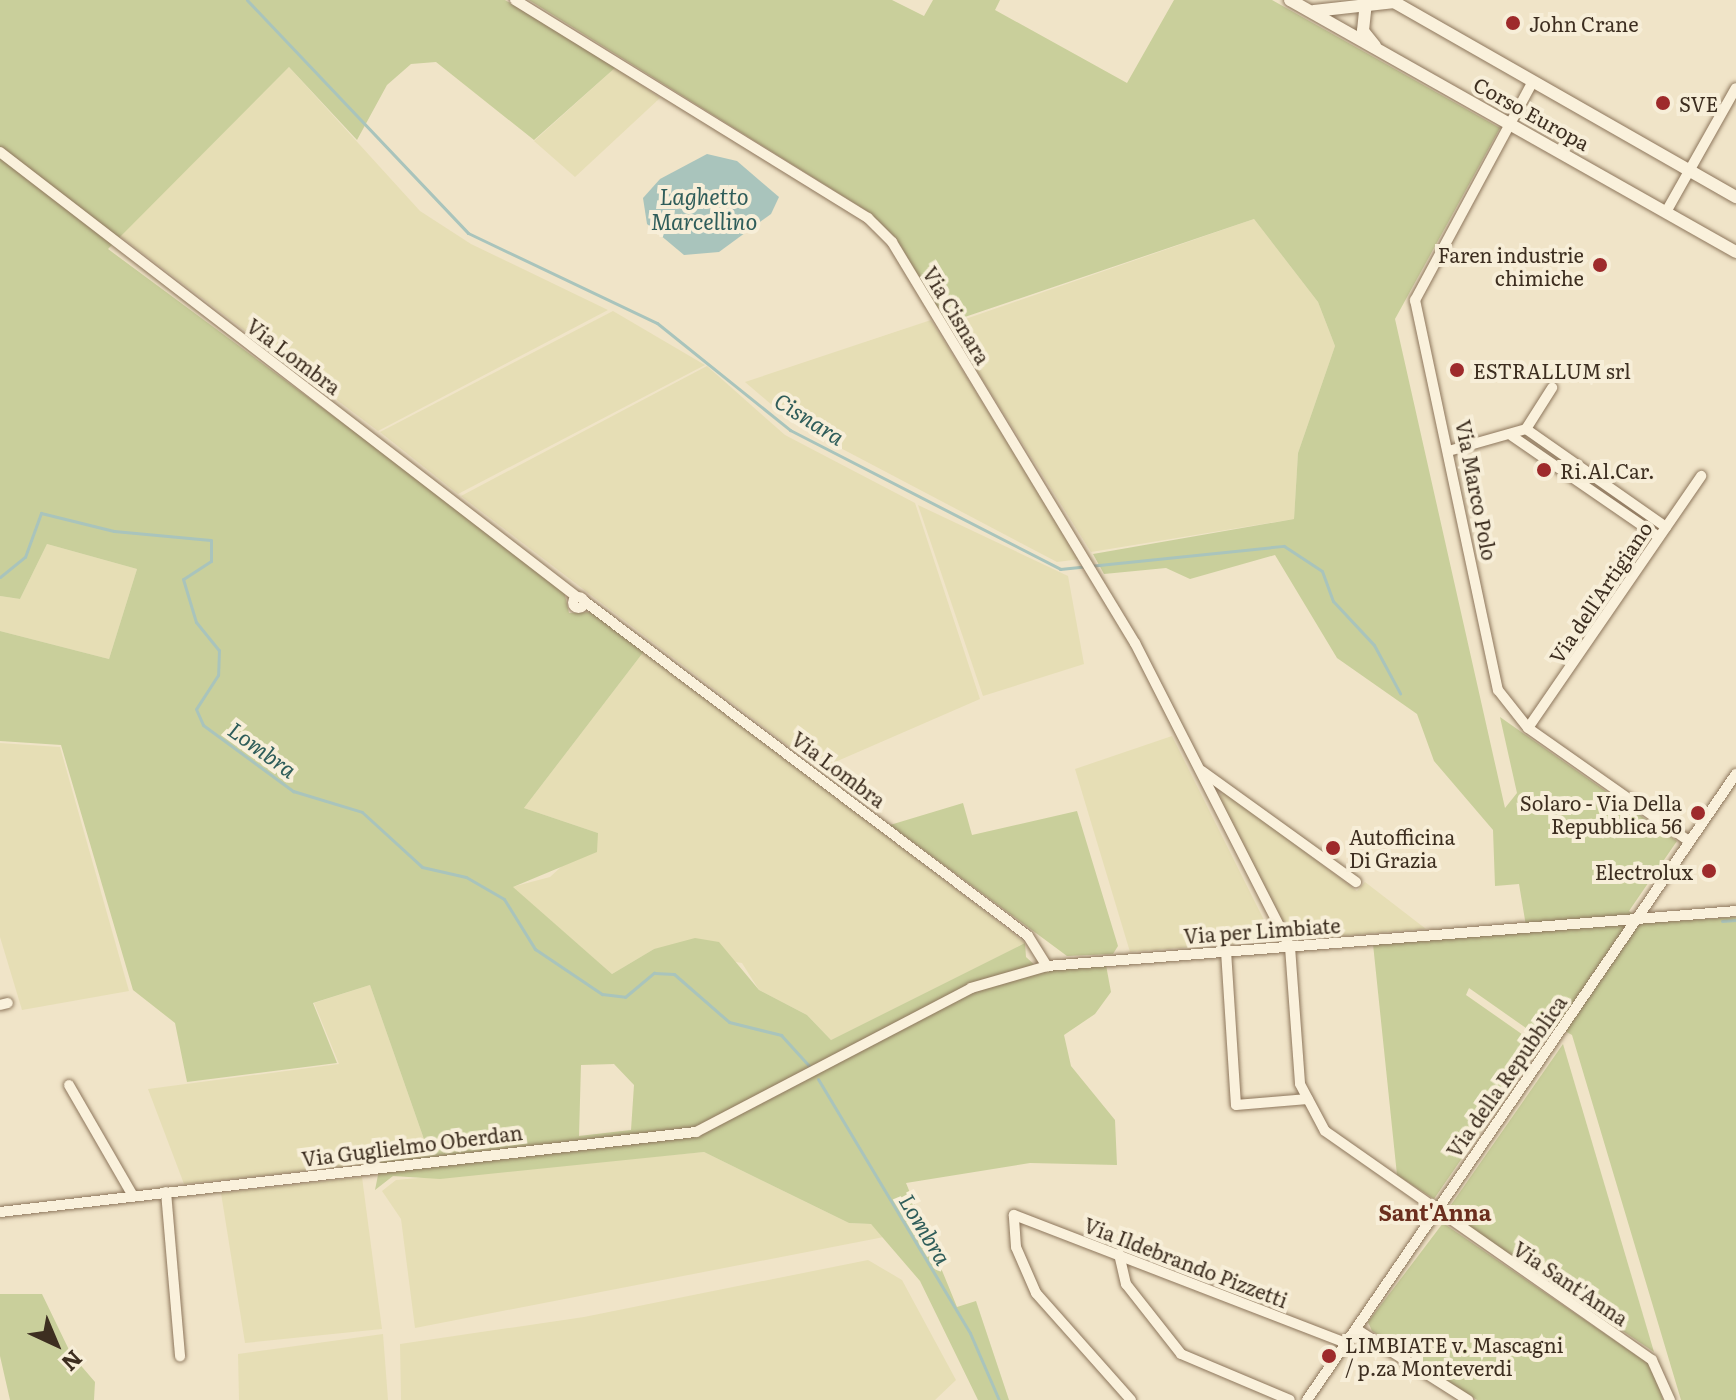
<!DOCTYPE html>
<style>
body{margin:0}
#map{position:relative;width:1736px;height:1400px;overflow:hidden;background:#f0e4c8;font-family:Literata,serif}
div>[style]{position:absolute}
.farmland>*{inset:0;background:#e6deb5}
.green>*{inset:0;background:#c9cf9b}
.water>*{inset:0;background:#a9c4bc}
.stream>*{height:3px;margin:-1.5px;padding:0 1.5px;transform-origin:1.5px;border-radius:1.5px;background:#a9c4bc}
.roads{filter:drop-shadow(0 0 2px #8d765c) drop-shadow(0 0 2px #8d765c)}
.minor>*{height:10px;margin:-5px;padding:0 5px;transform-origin:5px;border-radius:5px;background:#faf1dc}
.minor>.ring{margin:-5px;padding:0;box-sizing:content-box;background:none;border:10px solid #faf1dc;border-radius:50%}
.tertiary>*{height:12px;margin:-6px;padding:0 6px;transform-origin:6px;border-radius:6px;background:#faf1dc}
.dots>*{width:22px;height:22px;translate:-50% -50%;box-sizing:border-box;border:4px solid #f7eed8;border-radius:50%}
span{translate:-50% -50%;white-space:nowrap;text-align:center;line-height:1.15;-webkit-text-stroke:8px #f7eed8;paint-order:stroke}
.poi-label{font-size:20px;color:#3d2e20}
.left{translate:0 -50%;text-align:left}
.right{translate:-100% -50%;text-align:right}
.street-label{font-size:20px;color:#3d2e20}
.water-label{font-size:22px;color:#2f5d5a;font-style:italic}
.neighbourhood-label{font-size:22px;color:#6b2e1e;font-weight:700}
.north{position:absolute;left:16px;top:1304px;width:80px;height:80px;-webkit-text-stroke:6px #f7eed8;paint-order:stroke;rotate:136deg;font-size:22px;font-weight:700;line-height:32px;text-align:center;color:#3d2e20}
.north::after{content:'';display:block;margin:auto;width:28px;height:36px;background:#3d2e20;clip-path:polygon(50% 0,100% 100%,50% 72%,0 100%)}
</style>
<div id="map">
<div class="farmland">
<div style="clip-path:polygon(289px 67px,420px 211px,471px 244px,608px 310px,378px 431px,120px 236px)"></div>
<div style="clip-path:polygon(616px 67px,660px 98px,575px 177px,534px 141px)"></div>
<div style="clip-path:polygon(1254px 219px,1318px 302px,1335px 346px,1298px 453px,1294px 519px,1091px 552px,948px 325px)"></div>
<div style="clip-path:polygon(613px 311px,705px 365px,458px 494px,380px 432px)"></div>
<div style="clip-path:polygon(931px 320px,1080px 559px,1057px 562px,793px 423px,745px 382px)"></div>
<div style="clip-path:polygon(707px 366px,785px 435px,915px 503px,980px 699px,819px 769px,461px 496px)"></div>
<div style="clip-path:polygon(918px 505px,1068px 576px,1084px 664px,983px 696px)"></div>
<div style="clip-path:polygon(47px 544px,137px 569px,109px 659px,0 631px,0 596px,20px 599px)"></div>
<div style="clip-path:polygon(645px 650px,1009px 930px,1025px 943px,831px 1040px,807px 1015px,759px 990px,742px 963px,654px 949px,612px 974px,512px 887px,550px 877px,598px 833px,524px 808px)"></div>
<div style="clip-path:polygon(1172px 736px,1270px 932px,1268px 941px,1130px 952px,1075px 769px)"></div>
<div style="clip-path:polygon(0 743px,60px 747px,129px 991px,22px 1010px,0 937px)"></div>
<div style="clip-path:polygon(1225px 792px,1357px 891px,1365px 882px,1426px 929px,1293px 940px,1217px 798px)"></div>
<div style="clip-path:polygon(370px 985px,426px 1145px,382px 1155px,377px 1163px,184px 1184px,148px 1089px,339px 1064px,314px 1003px)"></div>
<div style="clip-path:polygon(704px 1152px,849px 1223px,871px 1224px,884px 1237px,415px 1328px,401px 1219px,382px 1191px,396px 1180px)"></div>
<div style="clip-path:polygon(362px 1177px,382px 1329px,245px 1343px,221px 1193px)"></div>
<div style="clip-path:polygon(868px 1260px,902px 1280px,956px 1380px,935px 1400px,401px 1400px,400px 1344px,584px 1317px)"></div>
<div style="clip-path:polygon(383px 1334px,388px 1400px,239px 1400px,238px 1354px)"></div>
</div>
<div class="green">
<div style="clip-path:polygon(evenodd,0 0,505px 0,616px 67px,534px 140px,436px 62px,411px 64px,387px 85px,357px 140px,289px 67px,108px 249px,563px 586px,569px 613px,595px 612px,645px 650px,524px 808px,598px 833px,597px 852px,513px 887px,612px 974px,654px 949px,695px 938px,719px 942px,759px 990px,807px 1015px,831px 1040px,1025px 943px,1026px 957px,1040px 970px,1106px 965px,1111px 992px,1095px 1014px,1064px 1035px,1071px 1066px,1115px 1120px,1117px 1165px,1030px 1163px,906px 1183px,957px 1307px,976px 1301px,1009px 1400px,978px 1400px,920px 1281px,871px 1224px,849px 1223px,704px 1152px,440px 1179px,393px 1176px,375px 1190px,382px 1155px,426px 1145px,370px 985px,313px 1003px,337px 1063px,187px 1082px,175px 1023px,133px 990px,61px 745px,0 741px,0 631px,109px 659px,137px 569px,47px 544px,20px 599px,0 596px,0 0,614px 1064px,634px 1085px,631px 1130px,579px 1136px,581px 1065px,614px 1064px)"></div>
<div style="clip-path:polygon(529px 0,892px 0,924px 16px,933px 0,1000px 0,995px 10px,1127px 83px,1174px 0,1272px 0,1500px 128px,1395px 319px,1505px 808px,1517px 793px,1500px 717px,1677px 841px,1629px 911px,1645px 923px,1736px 917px,1736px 1400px,1681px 1400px,1572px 1035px,1554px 1025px,1543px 1040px,1469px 988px,1466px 995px,1539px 1046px,1434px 1199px,1397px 1175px,1373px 944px,1526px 926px,1519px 884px,1495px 886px,1493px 830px,1434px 761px,1417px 714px,1337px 658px,1275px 555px,1190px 579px,1166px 568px,1104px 574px,1093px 554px,1294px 519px,1298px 453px,1335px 346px,1318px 302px,1254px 219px,947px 323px,895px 237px,867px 211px)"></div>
<div style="clip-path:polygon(963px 803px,972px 835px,1077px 811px,1118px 946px,1113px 954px,1067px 956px,890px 825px)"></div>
<div style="clip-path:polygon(1563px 1044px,1654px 1352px,1446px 1212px)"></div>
<div style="clip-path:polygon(1443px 1223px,1652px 1366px,1663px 1400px,1477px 1400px,1372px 1331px,1368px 1322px)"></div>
<div style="clip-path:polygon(0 1294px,42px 1294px,71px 1354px,95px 1382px,94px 1400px,10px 1400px,0 1356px)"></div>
</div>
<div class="water">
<div style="clip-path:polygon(707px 154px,737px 161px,779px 197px,771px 214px,719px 252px,684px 255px,647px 224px,643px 198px,660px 179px)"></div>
</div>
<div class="stream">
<div style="left:247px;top:0;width:321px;rotate:46.5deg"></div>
<div style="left:468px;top:233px;width:209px;rotate:25.5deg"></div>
<div style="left:657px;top:323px;width:171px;rotate:38.8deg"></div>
<div style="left:790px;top:430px;width:304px;rotate:27.2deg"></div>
<div style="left:1060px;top:569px;width:225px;rotate:-5.9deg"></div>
<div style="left:1284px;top:546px;width:45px;rotate:33.3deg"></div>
<div style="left:1322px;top:571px;width:32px;rotate:70deg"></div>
<div style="left:1333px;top:601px;width:60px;rotate:47deg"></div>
<div style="left:1374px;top:645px;width:55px;rotate:61.6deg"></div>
<div style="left:0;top:577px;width:32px;rotate:-39deg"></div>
<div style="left:25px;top:557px;width:47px;rotate:-70deg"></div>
<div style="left:41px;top:513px;width:75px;rotate:13.9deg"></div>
<div style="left:114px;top:531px;width:97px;rotate:5.3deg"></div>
<div style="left:211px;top:540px;width:21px;rotate:90deg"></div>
<div style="left:211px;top:561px;width:33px;rotate:147deg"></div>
<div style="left:183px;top:579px;width:45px;rotate:73.2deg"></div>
<div style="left:196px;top:622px;width:36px;rotate:51deg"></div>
<div style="left:219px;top:650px;width:25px;rotate:92deg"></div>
<div style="left:218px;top:675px;width:40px;rotate:122.9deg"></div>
<div style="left:196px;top:709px;width:17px;rotate:66deg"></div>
<div style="left:203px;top:725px;width:112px;rotate:36.3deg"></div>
<div style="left:293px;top:791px;width:72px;rotate:16.9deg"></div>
<div style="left:362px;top:812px;width:81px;rotate:42.5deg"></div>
<div style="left:422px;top:867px;width:45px;rotate:12.8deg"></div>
<div style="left:466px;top:877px;width:44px;rotate:30.1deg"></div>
<div style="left:504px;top:899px;width:59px;rotate:58.2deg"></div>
<div style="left:535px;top:949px;width:81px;rotate:33.9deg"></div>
<div style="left:602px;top:994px;width:23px;rotate:7deg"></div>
<div style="left:625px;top:997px;width:38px;rotate:-40deg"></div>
<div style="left:654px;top:973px;width:20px;rotate:3deg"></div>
<div style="left:674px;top:974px;width:73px;rotate:41.1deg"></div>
<div style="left:729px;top:1022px;width:54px;rotate:14deg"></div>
<div style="left:781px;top:1035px;width:43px;rotate:47.8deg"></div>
<div style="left:1722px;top:921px;width:14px;rotate:-4deg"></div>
<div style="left:818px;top:1079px;width:296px;rotate:59.1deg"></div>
<div style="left:970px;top:1333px;width:73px;rotate:66.6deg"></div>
</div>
<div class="roads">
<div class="minor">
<div style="left:515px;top:0;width:415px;rotate:31.7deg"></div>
<div style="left:868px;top:218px;width:34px;rotate:45deg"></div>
<div style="left:892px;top:242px;width:469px;rotate:58.8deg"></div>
<div style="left:1135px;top:643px;width:341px;rotate:63deg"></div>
<div style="left:1290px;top:947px;width:137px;rotate:85.8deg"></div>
<div style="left:1300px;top:1084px;width:53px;rotate:62deg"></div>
<div style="left:1325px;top:1131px;width:399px;rotate:35deg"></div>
<div style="left:1652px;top:1360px;width:44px;rotate:65.8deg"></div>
<div style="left:1532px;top:83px;width:247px;rotate:118.3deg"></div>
<div style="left:1415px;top:300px;width:399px;rotate:78deg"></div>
<div style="left:1498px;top:690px;width:48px;rotate:51.7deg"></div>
<div style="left:1528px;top:728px;width:197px;rotate:35.1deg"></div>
<div style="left:0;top:152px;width:729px;rotate:37.64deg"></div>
<div style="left:1666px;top:212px;width:142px;rotate:-60.6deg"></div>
<div style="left:1526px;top:429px;width:171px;rotate:35deg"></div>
<div style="left:1512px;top:436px;width:178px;rotate:34.5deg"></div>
<div style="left:1452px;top:450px;width:77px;rotate:-15.8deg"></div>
<div style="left:1526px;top:429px;width:49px;rotate:-57.6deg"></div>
<div class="ring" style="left:572.5px;top:596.5px;width:1px;height:1px"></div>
<div style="left:584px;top:601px;width:556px;rotate:37.03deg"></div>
<div style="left:1028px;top:936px;width:36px;rotate:58deg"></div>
<div style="left:1528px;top:728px;width:306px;rotate:-55.5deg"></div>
<div style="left:1202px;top:771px;width:190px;rotate:35.8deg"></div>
<div style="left:1226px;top:951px;width:154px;rotate:86.3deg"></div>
<div style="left:1236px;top:1105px;width:72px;rotate:-4.8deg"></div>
<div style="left:0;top:1005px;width:8px;rotate:-14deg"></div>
<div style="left:69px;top:1085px;width:128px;rotate:60deg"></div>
<div style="left:166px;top:1192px;width:165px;rotate:85.1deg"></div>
<div style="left:0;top:1212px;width:701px;rotate:-6.56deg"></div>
<div style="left:696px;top:1132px;width:310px;rotate:-27.6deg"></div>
<div style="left:971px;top:988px;width:79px;rotate:-16.1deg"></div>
<div style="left:1047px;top:966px;width:691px;rotate:-4.56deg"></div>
<div style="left:1119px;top:1254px;width:31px;rotate:77deg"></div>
<div style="left:1126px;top:1284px;width:89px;rotate:51.8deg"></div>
<div style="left:1181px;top:1354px;width:118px;rotate:22.9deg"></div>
<div style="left:1356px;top:1329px;width:133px;rotate:32.4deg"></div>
<div style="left:1131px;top:1400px;width:143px;rotate:-131.6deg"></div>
<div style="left:1036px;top:1293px;width:50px;rotate:-113.5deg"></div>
<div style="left:1016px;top:1247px;width:32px;rotate:-94deg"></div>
<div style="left:1014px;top:1215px;width:356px;rotate:21.1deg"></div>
<div style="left:1307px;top:1400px;width:759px;rotate:-55.58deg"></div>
</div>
<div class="tertiary">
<div style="left:1290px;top:0;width:512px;rotate:29.47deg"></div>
<div style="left:1366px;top:2px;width:29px;rotate:96deg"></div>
<div style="left:1363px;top:31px;width:19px;rotate:51deg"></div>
<div style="left:1314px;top:11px;width:81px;rotate:-6.4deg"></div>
<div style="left:1394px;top:2px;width:394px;rotate:29.7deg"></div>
</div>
</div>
<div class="dots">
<div style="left:1513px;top:23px;background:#9e2a2b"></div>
<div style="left:1663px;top:103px;background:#9e2a2b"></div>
<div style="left:1600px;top:265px;background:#9e2a2b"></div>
<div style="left:1457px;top:370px;background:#9e2a2b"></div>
<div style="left:1544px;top:470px;background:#9e2a2b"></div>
<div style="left:1698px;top:813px;background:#9e2a2b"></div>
<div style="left:1333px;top:848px;background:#9e2a2b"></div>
<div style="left:1709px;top:871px;background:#9e2a2b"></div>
<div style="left:1329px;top:1356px;background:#9e2a2b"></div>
</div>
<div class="poi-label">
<span class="left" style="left:1529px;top:23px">John Crane</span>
<span class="left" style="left:1679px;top:103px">SVE</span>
<span class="right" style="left:1584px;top:266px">Faren industrie<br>chimiche</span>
<span class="left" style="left:1473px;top:370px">ESTRALLUM srl</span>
<span class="left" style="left:1560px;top:470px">Ri.Al.Car.</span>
<span class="right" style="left:1682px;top:814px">Solaro - Via Della<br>Repubblica 56</span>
<span class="left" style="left:1349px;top:848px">Autofficina<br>Di Grazia</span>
<span class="right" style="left:1693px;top:871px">Electrolux</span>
<span class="left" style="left:1345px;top:1356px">LIMBIATE v. Mascagni<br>/ p.za Monteverdi</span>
</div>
<div class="street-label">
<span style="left:1532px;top:113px;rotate:29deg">Corso Europa</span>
<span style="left:957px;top:315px;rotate:59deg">Via Cisnara</span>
<span style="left:294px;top:356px;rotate:37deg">Via Lombra</span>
<span style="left:1477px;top:490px;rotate:79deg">Via Marco Polo</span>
<span style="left:1600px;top:592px;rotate:-56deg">Via dell'Artigiano</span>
<span style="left:839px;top:769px;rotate:37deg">Via Lombra</span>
<span style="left:1262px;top:930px;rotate:-4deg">Via per Limbiate</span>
<span style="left:1506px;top:1076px;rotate:-55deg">Via della Repubblica</span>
<span style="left:412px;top:1145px;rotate:-7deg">Via Guglielmo Oberdan</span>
<span style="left:1186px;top:1262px;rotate:21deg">Via Ildebrando Pizzetti</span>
<span style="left:1571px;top:1283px;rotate:34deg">Via Sant'Anna</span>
</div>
<div class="water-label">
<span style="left:704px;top:208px">Laghetto<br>Marcellino</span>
<span style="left:810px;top:418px;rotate:32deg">Cisnara</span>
<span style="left:263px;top:749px;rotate:36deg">Lombra</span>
<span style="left:926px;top:1229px;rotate:59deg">Lombra</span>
</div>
<div class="neighbourhood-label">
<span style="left:1435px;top:1212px">Sant'Anna</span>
</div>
<div class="north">N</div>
</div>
